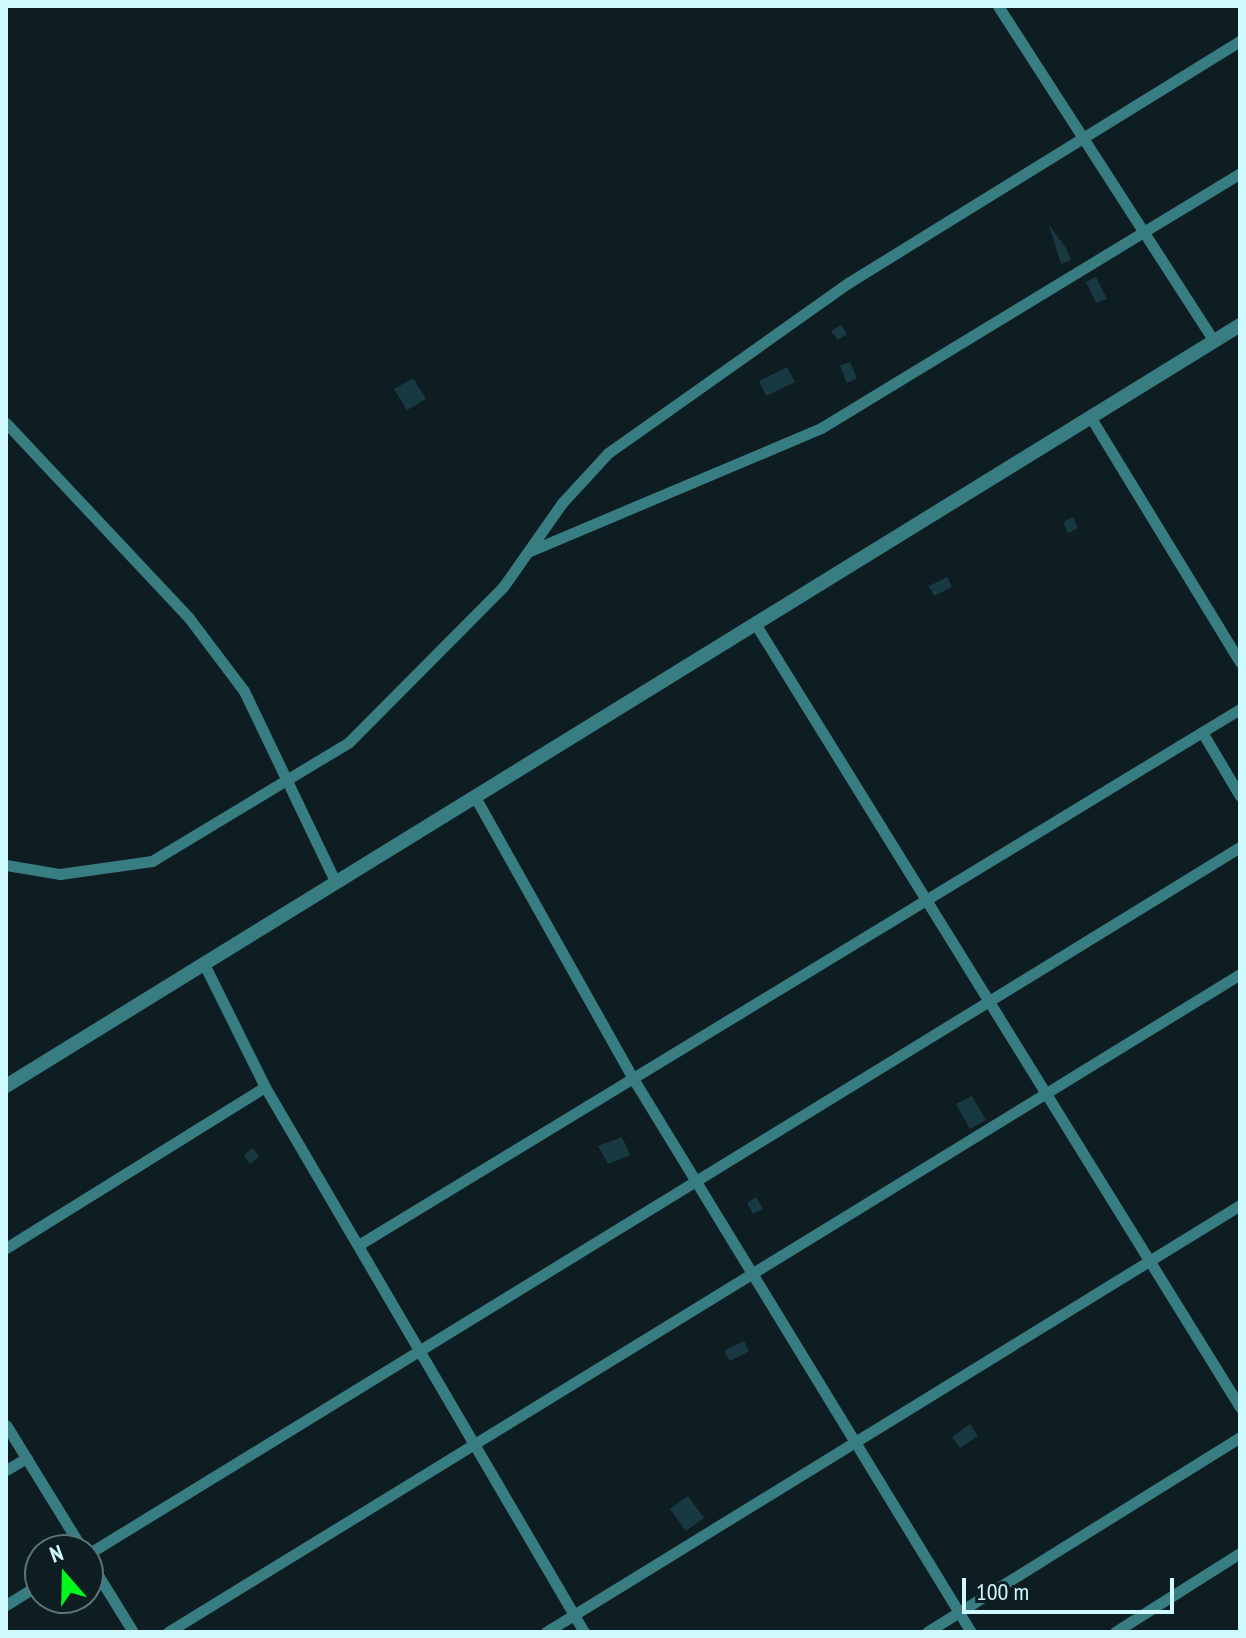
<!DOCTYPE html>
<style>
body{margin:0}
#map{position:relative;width:1246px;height:1638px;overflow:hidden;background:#0d1d21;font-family:"PT Sans Narrow",sans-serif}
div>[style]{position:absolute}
.building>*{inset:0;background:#193942}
.minor>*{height:11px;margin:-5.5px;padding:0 5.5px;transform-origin:5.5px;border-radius:5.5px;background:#377d81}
.tertiary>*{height:14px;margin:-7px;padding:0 7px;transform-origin:7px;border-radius:7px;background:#377d81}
span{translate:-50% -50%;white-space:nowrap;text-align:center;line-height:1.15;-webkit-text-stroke:6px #0d1d21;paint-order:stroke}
.frame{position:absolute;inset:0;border:8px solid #cdf9ff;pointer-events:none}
.north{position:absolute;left:24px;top:1534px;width:80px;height:80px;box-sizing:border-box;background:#0d1d21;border:2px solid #5a757a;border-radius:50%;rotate:340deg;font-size:22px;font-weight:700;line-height:32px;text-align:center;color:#cdf9ff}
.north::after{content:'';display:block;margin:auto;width:28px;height:36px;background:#00f81c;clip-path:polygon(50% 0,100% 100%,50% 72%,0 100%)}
.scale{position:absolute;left:962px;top:1578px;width:212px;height:36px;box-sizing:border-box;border:4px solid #cdf9ff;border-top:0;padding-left:10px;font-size:24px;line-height:28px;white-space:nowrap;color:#cdf9ff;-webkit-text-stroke:6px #0d1d21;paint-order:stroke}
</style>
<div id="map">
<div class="building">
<div style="clip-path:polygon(1049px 225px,1066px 248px,1071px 260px,1061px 264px)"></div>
<div style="clip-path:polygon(1096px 277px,1107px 299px,1096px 303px,1086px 282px)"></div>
<div style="clip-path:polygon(841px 325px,847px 334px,838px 340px,831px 331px)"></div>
<div style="clip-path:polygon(850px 362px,857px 378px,847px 383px,840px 366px)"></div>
<div style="clip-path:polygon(787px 367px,795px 382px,766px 396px,759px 381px)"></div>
<div style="clip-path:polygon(413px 378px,426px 399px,407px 410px,394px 389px)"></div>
<div style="clip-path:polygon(1073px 517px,1078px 528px,1068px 533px,1063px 522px)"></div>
<div style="clip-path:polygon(947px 577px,952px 587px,934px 596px,929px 586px)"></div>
<div style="clip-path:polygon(972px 1096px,986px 1120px,970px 1129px,956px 1104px)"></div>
<div style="clip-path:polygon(622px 1137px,630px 1155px,608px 1164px,598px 1146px)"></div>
<div style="clip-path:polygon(253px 1148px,259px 1157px,250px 1164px,244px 1155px)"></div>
<div style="clip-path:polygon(756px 1197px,763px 1209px,753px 1214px,747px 1203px)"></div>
<div style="clip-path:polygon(744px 1341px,749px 1351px,730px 1361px,724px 1351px)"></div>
<div style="clip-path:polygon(970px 1424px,978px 1436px,960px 1448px,952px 1437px)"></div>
<div style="clip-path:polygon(688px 1496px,704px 1518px,686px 1531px,670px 1509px)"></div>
</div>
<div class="minor">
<div style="left:998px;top:6px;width:399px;rotate:57.2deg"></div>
<div style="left:1091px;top:418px;width:286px;rotate:58.6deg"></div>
<div style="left:6px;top:423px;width:267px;rotate:46.8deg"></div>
<div style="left:189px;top:618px;width:91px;rotate:53deg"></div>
<div style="left:244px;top:691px;width:213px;rotate:64.4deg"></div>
<div style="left:530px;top:551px;width:316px;rotate:-22.9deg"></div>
<div style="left:821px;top:428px;width:490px;rotate:-31.3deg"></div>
<div style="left:756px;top:625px;width:920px;rotate:58.25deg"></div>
<div style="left:1202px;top:732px;width:74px;rotate:59.3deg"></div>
<div style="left:475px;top:797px;width:325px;rotate:60.7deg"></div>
<div style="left:634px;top:1080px;width:647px;rotate:58.6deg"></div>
<div style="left:6px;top:865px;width:55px;rotate:9.5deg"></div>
<div style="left:60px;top:874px;width:93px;rotate:-8deg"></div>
<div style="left:152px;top:861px;width:230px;rotate:-31.1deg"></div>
<div style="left:349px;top:742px;width:218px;rotate:-45.2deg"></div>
<div style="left:503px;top:587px;width:103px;rotate:-54.9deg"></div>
<div style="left:562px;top:503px;width:68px;rotate:-47.4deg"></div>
<div style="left:608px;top:453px;width:294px;rotate:-35.3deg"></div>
<div style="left:848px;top:283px;width:461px;rotate:-31.7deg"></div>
<div style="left:204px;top:964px;width:137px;rotate:63.6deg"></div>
<div style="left:265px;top:1087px;width:631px;rotate:59.66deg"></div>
<div style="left:360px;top:1244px;width:1030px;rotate:-31.3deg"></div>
<div style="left:6px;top:1248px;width:305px;rotate:-31.9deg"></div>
<div style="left:6px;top:1425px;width:147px;rotate:58.4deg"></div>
<div style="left:6px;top:1470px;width:24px;rotate:-30deg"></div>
<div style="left:88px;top:1554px;width:1352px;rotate:-31.54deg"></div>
<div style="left:88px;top:1559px;width:86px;rotate:58.3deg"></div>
<div style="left:6px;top:1605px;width:40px;rotate:-32deg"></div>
<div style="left:168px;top:1632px;width:1258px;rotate:-31.54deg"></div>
<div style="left:546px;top:1632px;width:815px;rotate:-31.6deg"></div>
<div style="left:927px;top:1632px;width:369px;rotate:-31.9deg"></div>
<div style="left:1115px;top:1632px;width:148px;rotate:-32.3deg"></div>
</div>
<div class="tertiary">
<div style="left:6px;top:1086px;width:1450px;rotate:-31.66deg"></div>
</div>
<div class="frame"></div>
<div class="north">N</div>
<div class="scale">100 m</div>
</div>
